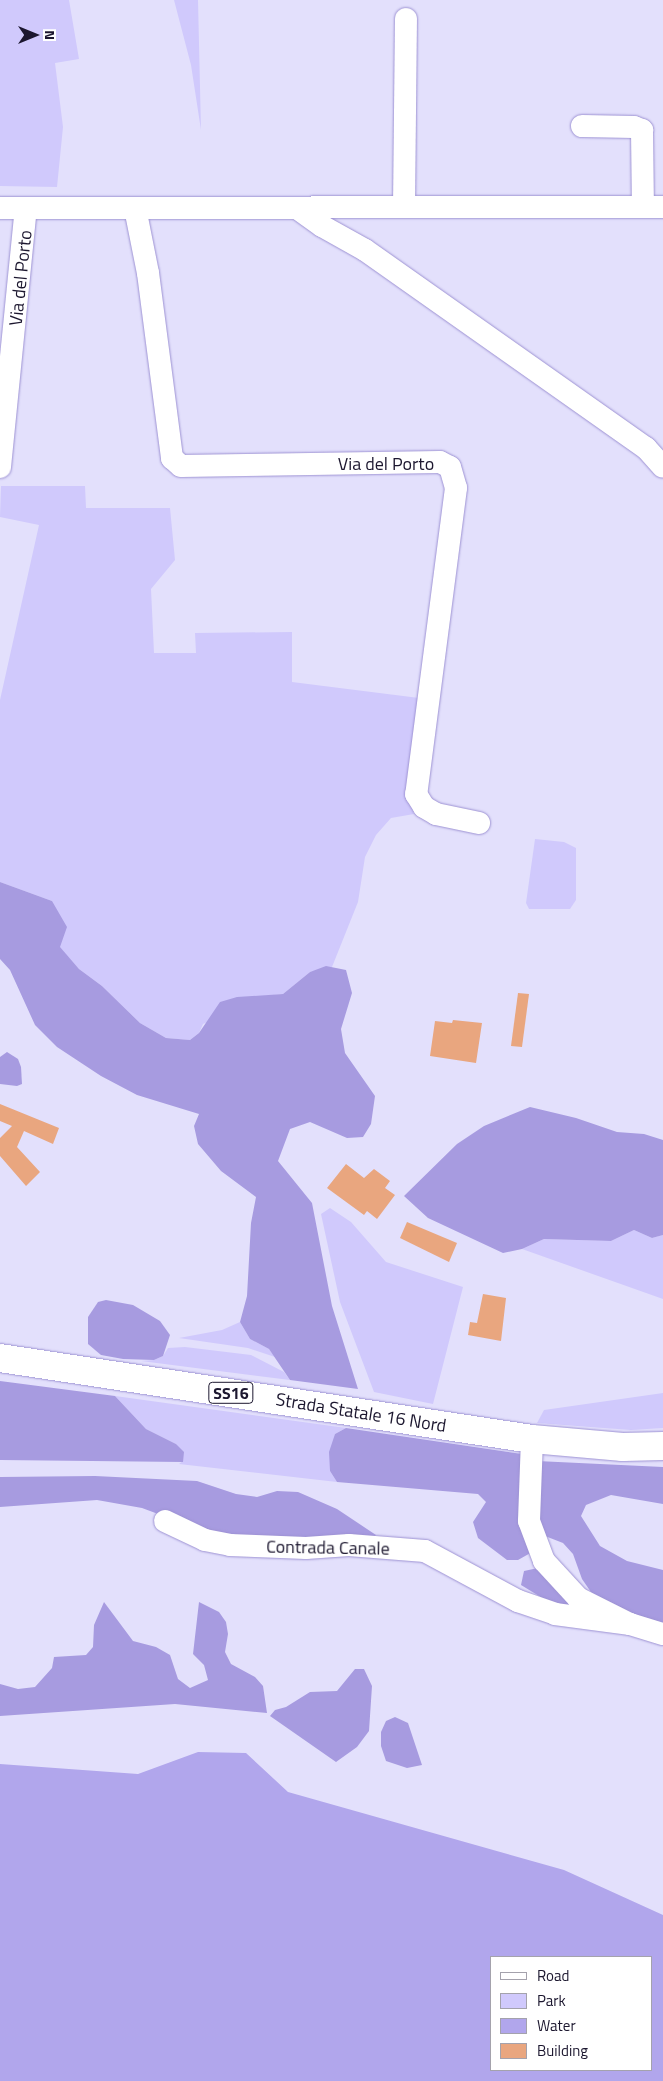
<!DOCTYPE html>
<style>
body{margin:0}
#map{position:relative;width:663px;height:2081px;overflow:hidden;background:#e3e0fc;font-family:"Titillium Web",sans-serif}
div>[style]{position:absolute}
.green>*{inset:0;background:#d0c9fc}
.forest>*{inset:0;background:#a79be0}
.water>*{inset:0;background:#b1a6ec}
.building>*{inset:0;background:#e9a67f}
.roads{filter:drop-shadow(0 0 1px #9d92d3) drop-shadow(0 0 1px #9d92d3)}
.minor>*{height:22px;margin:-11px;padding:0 11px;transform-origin:11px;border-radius:11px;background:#fff}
.major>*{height:28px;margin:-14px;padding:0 14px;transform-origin:14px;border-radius:14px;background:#fff}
span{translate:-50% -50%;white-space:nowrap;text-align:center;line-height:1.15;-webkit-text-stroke:4px #fff;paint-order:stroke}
.shield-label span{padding:1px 4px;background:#fff;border:1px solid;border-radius:4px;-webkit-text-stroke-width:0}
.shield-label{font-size:16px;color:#1c172f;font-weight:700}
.street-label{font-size:18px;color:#1c172f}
.legend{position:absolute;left:490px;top:1956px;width:162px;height:115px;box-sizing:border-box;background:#fff;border:1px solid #a4a2ac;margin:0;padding:6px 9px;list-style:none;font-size:15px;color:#1c172f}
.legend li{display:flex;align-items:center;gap:10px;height:25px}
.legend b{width:25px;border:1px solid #a4a2ac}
.north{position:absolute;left:10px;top:10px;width:50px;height:50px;-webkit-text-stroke:4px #fff;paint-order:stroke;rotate:90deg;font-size:14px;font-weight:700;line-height:20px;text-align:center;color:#1c172f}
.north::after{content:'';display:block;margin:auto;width:18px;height:22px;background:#1c172f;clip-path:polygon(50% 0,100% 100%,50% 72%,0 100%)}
</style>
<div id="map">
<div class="green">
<div style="clip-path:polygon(0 0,69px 0,79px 59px,55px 63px,63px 127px,57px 187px,0 186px)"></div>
<div style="clip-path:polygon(174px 0,198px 0,201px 130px,191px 65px)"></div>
<div style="clip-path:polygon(1px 486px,85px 486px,86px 508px,170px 508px,175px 560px,151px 589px,154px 653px,196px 653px,195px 633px,292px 632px,292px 682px,427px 699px,410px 803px,414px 814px,391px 818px,376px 835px,365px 857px,358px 902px,332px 967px,310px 972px,283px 994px,264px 996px,203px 1024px,199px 1033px,190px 1040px,166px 1038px,140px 1023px,102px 986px,79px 969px,59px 947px,52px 901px,0 882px,0 700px,39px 525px,0 517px)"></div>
<div style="clip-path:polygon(535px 839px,564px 842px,576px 848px,576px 900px,570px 909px,529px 909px,526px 903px)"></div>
<div style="clip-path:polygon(330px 1208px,351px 1222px,386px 1262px,463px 1287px,433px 1404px,374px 1392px,340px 1302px,321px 1214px)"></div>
<div style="clip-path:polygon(634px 1230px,652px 1238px,663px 1235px,663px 1299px,522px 1249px,544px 1239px,611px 1241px)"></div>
<div style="clip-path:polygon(240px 1322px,250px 1339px,269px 1349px,275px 1357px,248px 1348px,179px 1338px,222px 1330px)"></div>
<div style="clip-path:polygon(185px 1347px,251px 1355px,284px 1372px,290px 1380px,141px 1361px,154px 1360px,163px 1356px,168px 1348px)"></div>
<div style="clip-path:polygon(663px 1393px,663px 1428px,631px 1430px,537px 1423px,544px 1410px)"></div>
<div style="clip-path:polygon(115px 1396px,346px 1428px,335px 1434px,330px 1471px,337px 1482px,179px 1464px,183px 1461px,176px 1444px,146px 1429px)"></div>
</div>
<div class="forest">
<div style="clip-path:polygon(0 882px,52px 901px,67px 927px,60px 947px,79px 969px,102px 986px,140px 1023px,166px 1038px,190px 1040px,199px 1033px,220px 1002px,237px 997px,283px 994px,310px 972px,326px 966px,346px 970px,352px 993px,341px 1029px,345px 1053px,375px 1096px,371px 1124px,363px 1137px,347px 1138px,310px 1122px,290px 1129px,278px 1161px,312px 1203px,332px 1306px,358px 1389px,290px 1380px,269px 1349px,250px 1339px,240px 1322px,247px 1296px,251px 1223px,256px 1197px,221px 1171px,198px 1144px,194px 1126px,199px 1114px,137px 1095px,101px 1076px,57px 1047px,35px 1025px,10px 970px,0 959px)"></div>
<div style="clip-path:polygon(7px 1052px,18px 1059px,21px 1067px,22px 1084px,17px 1086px,0 1084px,0 1057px)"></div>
<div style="clip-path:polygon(530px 1107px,576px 1118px,617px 1132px,644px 1134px,663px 1140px,663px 1235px,652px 1238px,634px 1230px,611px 1241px,544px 1239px,522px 1249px,503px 1253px,428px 1218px,404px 1196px,457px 1144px,484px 1126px)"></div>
<div style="clip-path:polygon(106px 1300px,133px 1305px,160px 1321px,170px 1335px,163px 1356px,154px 1360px,123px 1359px,101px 1355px,88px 1344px,88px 1317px,98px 1302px)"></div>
<div style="clip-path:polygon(0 1381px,115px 1396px,146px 1429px,176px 1444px,184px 1452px,183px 1462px,0 1460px)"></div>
<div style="clip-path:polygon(346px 1428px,522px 1454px,534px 1551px,518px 1560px,507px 1560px,478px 1538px,473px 1522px,486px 1502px,478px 1494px,337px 1482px,330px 1471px,329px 1452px,335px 1434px)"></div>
<div style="clip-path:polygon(537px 1461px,663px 1467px,663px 1504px,611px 1495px,586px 1505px,581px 1516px,600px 1546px,627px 1561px,663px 1570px,663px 1627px,609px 1605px,593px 1595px,582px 1579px,573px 1554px,563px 1543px,545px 1536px,535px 1524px)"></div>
<div style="clip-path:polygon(95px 1476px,197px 1481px,236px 1494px,257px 1497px,277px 1491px,298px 1492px,337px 1509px,376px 1535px,369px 1543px,236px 1543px,142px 1508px,97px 1500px,0 1507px,0 1477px)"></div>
<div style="clip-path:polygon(538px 1568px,616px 1627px,544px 1599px,521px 1585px,524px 1571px)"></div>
<div style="clip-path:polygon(104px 1602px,133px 1641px,156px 1647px,170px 1655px,178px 1679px,190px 1688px,208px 1680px,204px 1665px,193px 1654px,199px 1602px,219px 1612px,226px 1622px,228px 1634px,225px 1652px,231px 1664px,255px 1677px,263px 1686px,267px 1713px,175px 1704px,0 1716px,0 1684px,18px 1689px,35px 1687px,52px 1668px,54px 1657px,86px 1655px,93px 1647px,94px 1625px)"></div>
<div style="clip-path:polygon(355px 1669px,364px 1669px,372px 1686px,369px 1731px,357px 1747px,336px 1762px,270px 1716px,275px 1710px,286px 1707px,310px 1692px,337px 1691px)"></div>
<div style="clip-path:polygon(395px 1717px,408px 1723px,422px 1765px,407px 1768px,386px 1761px,381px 1746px,381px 1732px,386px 1721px)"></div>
</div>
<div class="water">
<div style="clip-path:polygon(evenodd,198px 1752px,246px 1753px,288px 1792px,564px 1870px,663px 1915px,663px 2081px,0 2081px,0 1764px,138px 1774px,198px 1752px,492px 1957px,652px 1957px,652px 2070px,492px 2070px,492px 1957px)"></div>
</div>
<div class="building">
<div style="clip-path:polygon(518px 993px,529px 994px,522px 1047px,511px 1046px)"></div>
<div style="clip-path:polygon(453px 1020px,482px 1023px,476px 1063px,430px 1056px,435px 1021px,452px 1023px)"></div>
<div style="clip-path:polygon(0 1104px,59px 1128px,53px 1144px,24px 1131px,17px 1147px,40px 1172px,26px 1186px,0 1156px,0 1138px,12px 1126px,0 1121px)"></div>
<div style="clip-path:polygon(346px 1164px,364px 1178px,374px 1169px,390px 1181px,385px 1188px,395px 1195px,377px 1219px,367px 1211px,364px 1215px,327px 1188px)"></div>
<div style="clip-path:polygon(407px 1222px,457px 1243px,449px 1262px,400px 1238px)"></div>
<div style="clip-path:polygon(483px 1294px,506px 1298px,501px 1341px,468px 1335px,470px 1322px,477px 1323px)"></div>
</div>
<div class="roads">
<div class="minor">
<div style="left:582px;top:126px;width:52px;rotate:1.1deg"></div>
<div style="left:634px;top:127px;width:9px;rotate:21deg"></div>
<div style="left:642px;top:130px;width:77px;rotate:89.3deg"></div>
<div style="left:404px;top:207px;width:188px;rotate:-89.4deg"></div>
<div style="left:0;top:208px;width:663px;rotate:-0.09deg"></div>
<div style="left:135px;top:208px;width:66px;rotate:78.7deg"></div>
<div style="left:148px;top:273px;width:187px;rotate:82.6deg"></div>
<div style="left:172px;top:458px;width:12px;rotate:42deg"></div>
<div style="left:181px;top:466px;width:259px;rotate:-0.9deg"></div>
<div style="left:440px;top:462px;width:11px;rotate:27deg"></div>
<div style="left:450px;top:467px;width:22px;rotate:74deg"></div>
<div style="left:456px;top:488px;width:309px;rotate:97.4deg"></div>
<div style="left:416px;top:794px;width:15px;rotate:58deg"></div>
<div style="left:424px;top:807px;width:14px;rotate:30deg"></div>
<div style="left:436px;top:814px;width:44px;rotate:11.8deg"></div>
<div style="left:297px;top:208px;width:31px;rotate:36deg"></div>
<div style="left:322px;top:226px;width:49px;rotate:29.2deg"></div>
<div style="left:365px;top:250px;width:344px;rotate:35.2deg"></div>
<div style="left:646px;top:448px;width:25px;rotate:48deg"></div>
<div style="left:0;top:467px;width:260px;rotate:-84.3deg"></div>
<div style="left:532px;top:1439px;width:82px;rotate:92.1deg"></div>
<div style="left:529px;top:1521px;width:43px;rotate:69.4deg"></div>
<div style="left:544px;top:1561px;width:50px;rotate:47.4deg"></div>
<div style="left:578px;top:1598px;width:58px;rotate:26.6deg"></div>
<div style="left:630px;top:1624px;width:34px;rotate:17deg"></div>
<div style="left:165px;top:1521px;width:44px;rotate:25.4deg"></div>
<div style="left:205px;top:1540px;width:25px;rotate:11deg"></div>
<div style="left:230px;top:1545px;width:76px;rotate:2.3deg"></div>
<div style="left:306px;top:1548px;width:43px;rotate:-4deg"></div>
<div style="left:349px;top:1545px;width:76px;rotate:4.5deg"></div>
<div style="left:425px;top:1551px;width:106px;rotate:28.3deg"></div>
<div style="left:518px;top:1601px;width:39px;rotate:19deg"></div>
<div style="left:555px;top:1614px;width:76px;rotate:7.6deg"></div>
</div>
<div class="major">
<div style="left:0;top:1358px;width:538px;rotate:8.66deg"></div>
<div style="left:532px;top:1439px;width:91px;rotate:5deg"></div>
<div style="left:623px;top:1447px;width:40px;rotate:-1.4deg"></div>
</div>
</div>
<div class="shield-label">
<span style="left:231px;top:1393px">SS16</span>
</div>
<div class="street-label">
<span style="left:21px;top:278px;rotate:-84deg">Via del Porto</span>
<span style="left:386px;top:464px">Via del Porto</span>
<span style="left:361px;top:1413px;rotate:9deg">Strada Statale 16 Nord</span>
<span style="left:328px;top:1548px;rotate:1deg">Contrada Canale</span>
</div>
<ul class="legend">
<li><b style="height:6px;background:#fff"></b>Road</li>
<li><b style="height:14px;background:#d0c9fc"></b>Park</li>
<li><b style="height:14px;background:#b1a6ec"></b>Water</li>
<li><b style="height:14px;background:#e9a67f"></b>Building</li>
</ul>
<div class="north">N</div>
</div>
